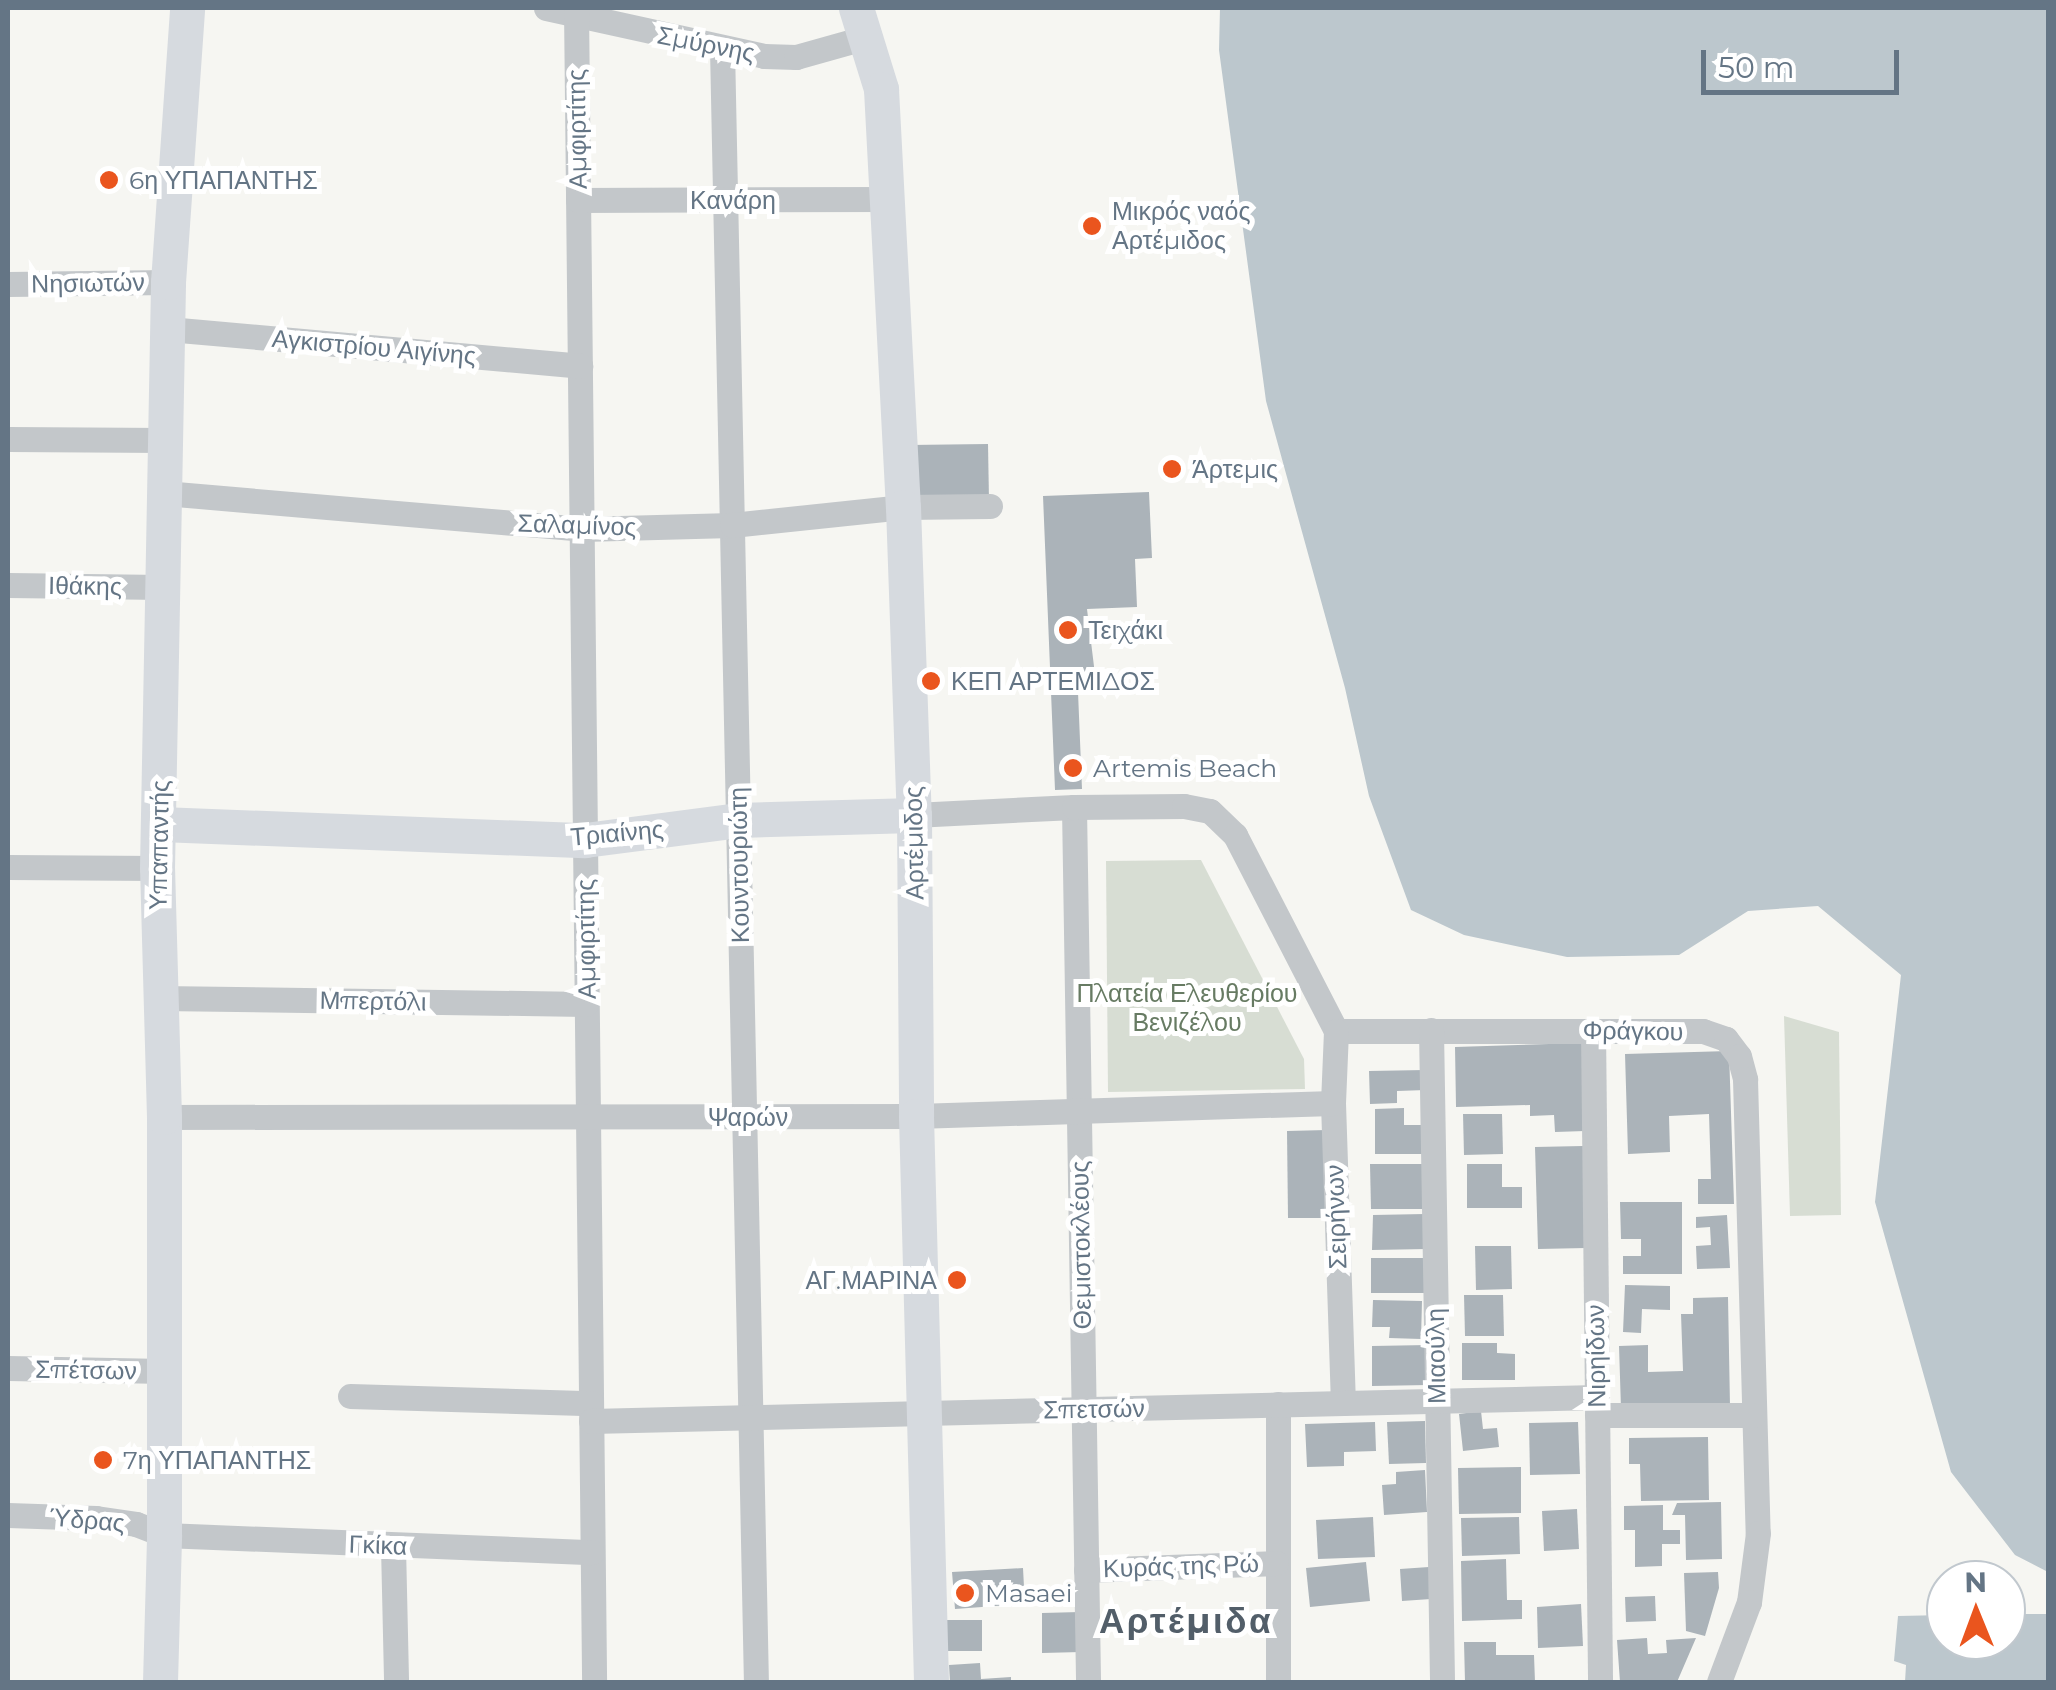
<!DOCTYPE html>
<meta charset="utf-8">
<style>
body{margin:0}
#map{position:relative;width:2056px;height:1690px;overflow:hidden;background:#f6f6f2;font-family:Montserrat,sans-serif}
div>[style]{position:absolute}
.green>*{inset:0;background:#d7ddd3}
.water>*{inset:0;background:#bcc7cd}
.building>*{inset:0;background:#abb3b9}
.street>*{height:25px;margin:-12.5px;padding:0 12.5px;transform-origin:12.5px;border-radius:12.5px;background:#c3c7ca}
.secondary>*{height:35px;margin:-17.5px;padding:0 17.5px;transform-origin:17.5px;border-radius:17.5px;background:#d6dadf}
.dots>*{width:28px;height:28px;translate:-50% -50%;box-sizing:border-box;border:5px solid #fff;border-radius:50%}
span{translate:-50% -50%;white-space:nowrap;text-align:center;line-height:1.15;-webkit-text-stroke:10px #fff;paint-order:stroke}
.street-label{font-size:25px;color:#647585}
.poi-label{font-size:25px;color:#647585}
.left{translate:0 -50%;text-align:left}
.right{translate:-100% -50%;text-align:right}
.park-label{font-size:25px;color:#677b63}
.district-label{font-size:35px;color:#525e69;font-weight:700;letter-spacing:2.5px}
.frame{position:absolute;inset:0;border:10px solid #647585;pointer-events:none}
.north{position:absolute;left:1926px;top:1560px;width:100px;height:100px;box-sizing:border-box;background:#fff;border:2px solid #c1c8ce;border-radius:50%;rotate:359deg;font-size:28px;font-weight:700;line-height:40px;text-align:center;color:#647585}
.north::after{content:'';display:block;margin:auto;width:35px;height:45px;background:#ea551e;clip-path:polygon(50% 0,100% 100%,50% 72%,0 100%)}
.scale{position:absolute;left:1701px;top:50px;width:198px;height:45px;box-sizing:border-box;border:5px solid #647585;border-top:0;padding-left:12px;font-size:30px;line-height:35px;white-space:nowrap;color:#647585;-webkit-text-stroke:8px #fff;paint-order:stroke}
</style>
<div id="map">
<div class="green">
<div style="clip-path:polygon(1201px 860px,1304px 1059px,1305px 1089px,1108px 1092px,1106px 861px)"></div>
<div style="clip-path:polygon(1784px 1016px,1839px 1032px,1841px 1215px,1790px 1216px)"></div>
</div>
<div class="water">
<div style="clip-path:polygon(1220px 8px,2048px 8px,2048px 1572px,2015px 1555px,1951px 1472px,1875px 1202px,1901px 975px,1818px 906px,1748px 911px,1679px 955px,1567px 957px,1464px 935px,1411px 910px,1369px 796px,1345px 688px,1266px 401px,1219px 50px)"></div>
<div style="clip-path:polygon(2006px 1614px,2048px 1614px,2048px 1682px,1905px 1682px,1906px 1665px,1894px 1661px,1898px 1616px,1946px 1615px,1946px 1640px,2006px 1640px)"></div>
</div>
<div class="building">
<div style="clip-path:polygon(988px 444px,989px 501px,910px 502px,909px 445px)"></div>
<div style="clip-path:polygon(1149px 492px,1152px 558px,1135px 559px,1137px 607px,1087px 609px,1097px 691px,1078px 692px,1082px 789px,1055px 790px,1043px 496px)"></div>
<div style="clip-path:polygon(1583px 1043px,1585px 1131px,1555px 1132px,1554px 1115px,1530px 1116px,1530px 1105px,1456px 1107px,1455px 1047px)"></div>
<div style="clip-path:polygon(1729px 1051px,1734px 1204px,1698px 1204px,1698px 1179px,1711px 1179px,1709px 1114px,1669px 1116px,1670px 1152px,1628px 1154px,1625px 1054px)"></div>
<div style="clip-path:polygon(1425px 1070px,1426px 1090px,1397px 1091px,1397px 1103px,1370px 1104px,1369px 1071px)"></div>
<div style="clip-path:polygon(1404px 1108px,1404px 1125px,1428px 1125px,1428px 1154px,1375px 1154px,1375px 1109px)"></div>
<div style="clip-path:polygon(1463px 1114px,1502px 1114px,1503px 1154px,1464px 1155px)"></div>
<div style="clip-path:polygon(1327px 1130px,1327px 1218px,1288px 1218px,1287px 1131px)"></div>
<div style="clip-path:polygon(1583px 1146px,1586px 1248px,1538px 1249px,1535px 1147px)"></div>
<div style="clip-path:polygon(1370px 1164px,1424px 1164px,1424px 1209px,1371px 1209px)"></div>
<div style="clip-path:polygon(1467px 1164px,1502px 1164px,1502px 1187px,1522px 1187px,1522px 1208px,1467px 1208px)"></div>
<div style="clip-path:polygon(1620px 1202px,1682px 1202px,1682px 1274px,1623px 1274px,1623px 1256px,1641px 1256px,1641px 1239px,1621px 1239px)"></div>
<div style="clip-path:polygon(1425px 1214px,1427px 1249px,1372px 1250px,1373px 1215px)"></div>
<div style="clip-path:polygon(1727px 1215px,1730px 1268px,1697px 1269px,1696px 1246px,1711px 1245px,1710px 1227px,1696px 1228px,1696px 1217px)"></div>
<div style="clip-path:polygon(1475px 1246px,1511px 1246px,1512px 1289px,1476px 1290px)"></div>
<div style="clip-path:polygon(1371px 1258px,1426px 1258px,1425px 1293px,1371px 1293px)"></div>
<div style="clip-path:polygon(1625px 1285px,1670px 1286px,1670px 1310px,1642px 1309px,1641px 1333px,1623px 1332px)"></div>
<div style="clip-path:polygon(1464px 1295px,1503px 1295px,1504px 1336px,1465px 1336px)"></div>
<div style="clip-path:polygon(1728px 1297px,1730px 1406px,1621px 1409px,1619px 1346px,1648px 1345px,1648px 1372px,1683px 1371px,1681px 1314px,1693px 1314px,1693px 1298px)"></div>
<div style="clip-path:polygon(1373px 1300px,1422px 1301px,1421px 1339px,1389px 1338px,1390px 1327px,1372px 1327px)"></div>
<div style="clip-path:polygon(1462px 1343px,1497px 1343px,1497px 1353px,1515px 1354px,1515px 1380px,1462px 1380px)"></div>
<div style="clip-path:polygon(1428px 1345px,1428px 1385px,1372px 1386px,1372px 1346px)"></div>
<div style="clip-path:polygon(1481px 1411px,1483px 1429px,1497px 1428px,1499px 1447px,1463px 1451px,1459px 1414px)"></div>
<div style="clip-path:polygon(1425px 1421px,1426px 1463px,1389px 1464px,1387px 1422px)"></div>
<div style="clip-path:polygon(1375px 1422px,1376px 1451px,1344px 1452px,1344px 1466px,1307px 1467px,1305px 1424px)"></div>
<div style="clip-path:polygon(1578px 1422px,1580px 1474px,1530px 1475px,1529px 1423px)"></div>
<div style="clip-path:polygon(1708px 1437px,1709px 1500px,1641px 1501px,1640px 1464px,1629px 1464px,1629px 1438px)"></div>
<div style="clip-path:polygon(1521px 1467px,1521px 1513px,1459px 1514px,1458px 1468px)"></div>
<div style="clip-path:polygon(1425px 1470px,1427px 1512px,1384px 1515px,1382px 1485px,1396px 1484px,1396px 1472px)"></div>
<div style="clip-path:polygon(1721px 1502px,1722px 1559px,1686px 1560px,1685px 1515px,1672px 1515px,1677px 1503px)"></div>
<div style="clip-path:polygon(1663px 1505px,1663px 1530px,1680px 1530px,1680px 1544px,1662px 1544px,1662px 1566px,1635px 1567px,1635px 1530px,1624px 1530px,1624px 1506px)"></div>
<div style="clip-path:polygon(1577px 1509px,1579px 1549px,1544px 1551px,1542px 1511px)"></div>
<div style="clip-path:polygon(1373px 1517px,1375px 1557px,1318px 1559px,1316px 1520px)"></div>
<div style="clip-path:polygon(1519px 1517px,1520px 1554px,1462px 1556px,1461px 1518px)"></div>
<div style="clip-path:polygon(1506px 1559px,1507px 1600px,1522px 1600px,1522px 1619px,1462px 1621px,1461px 1561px)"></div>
<div style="clip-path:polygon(1366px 1562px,1370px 1601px,1310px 1607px,1306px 1568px)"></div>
<div style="clip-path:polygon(1429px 1567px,1431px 1599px,1402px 1601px,1400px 1569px)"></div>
<div style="clip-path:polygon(1023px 1568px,1024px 1587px,1008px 1588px,1009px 1605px,955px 1609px,952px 1572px)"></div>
<div style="clip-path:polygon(1718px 1572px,1719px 1588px,1705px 1636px,1686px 1631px,1684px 1573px)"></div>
<div style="clip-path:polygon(1655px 1596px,1656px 1621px,1626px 1622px,1625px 1597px)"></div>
<div style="clip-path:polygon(1581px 1604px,1583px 1646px,1538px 1648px,1537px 1607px)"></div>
<div style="clip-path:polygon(1080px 1612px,1081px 1652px,1042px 1653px,1042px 1613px)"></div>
<div style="clip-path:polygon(945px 1620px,982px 1620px,982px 1651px,946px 1651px)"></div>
<div style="clip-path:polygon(1647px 1638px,1648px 1654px,1667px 1653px,1666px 1640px,1696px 1638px,1677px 1682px,1620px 1682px,1617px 1640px)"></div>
<div style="clip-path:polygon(1464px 1642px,1496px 1642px,1496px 1655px,1534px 1655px,1535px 1682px,1465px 1682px)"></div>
<div style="clip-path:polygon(980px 1663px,981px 1679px,1011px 1677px,1011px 1682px,950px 1682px,949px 1665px)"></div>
</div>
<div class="street">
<div style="left:546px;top:8px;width:223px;rotate:12.4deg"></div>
<div style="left:764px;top:56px;width:32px;rotate:2deg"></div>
<div style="left:796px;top:57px;width:74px;rotate:-15.7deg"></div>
<div style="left:576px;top:8px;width:1674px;rotate:89.38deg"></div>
<div style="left:722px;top:48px;width:1634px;rotate:88.81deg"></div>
<div style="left:578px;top:200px;width:311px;rotate:-0.2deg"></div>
<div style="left:8px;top:284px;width:160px;rotate:-0.7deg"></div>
<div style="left:168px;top:329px;width:414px;rotate:5.1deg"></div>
<div style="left:8px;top:439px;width:157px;rotate:0.4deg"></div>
<div style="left:164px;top:493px;width:420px;rotate:4.9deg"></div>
<div style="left:582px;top:529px;width:150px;rotate:-1.5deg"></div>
<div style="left:732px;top:525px;width:172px;rotate:-6deg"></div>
<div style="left:903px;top:507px;width:87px;rotate:-0.7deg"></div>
<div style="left:8px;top:585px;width:155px;rotate:0.7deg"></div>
<div style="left:1074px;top:807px;width:875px;rotate:89.08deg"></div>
<div style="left:914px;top:815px;width:160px;rotate:-2.9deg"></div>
<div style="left:1074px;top:807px;width:110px;rotate:-0.5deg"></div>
<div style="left:1184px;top:806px;width:26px;rotate:11deg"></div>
<div style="left:1210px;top:811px;width:35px;rotate:44deg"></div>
<div style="left:1235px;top:835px;width:220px;rotate:62.7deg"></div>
<div style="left:1336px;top:1031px;width:367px"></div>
<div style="left:1703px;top:1031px;width:24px;rotate:19deg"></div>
<div style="left:1726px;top:1039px;width:21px;rotate:53deg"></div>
<div style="left:1739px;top:1056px;width:24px;rotate:75deg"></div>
<div style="left:1745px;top:1079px;width:454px;rotate:88.4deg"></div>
<div style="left:1758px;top:1533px;width:70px;rotate:97.4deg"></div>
<div style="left:1749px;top:1602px;width:85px;rotate:110.6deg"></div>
<div style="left:8px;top:867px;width:149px;rotate:0.4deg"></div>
<div style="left:159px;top:998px;width:427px;rotate:0.8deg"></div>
<div style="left:1431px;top:1030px;width:652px;rotate:89.03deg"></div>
<div style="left:1593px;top:1030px;width:652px;rotate:89.38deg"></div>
<div style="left:1336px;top:1031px;width:72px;rotate:92.4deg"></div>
<div style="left:1333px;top:1103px;width:300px;rotate:88.1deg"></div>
<div style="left:164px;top:1117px;width:752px;rotate:-0.08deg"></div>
<div style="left:916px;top:1116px;width:417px;rotate:-1.8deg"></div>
<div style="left:8px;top:1368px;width:156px;rotate:1.1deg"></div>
<div style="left:350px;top:1396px;width:241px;rotate:1.7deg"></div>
<div style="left:1278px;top:1404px;width:278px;rotate:90deg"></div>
<div style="left:1597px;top:1415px;width:156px"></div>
<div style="left:591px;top:1421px;width:1006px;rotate:-1.37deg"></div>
<div style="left:8px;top:1515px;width:88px;rotate:2deg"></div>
<div style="left:96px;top:1518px;width:40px;rotate:8.5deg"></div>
<div style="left:136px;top:1524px;width:30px;rotate:21deg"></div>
<div style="left:164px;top:1535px;width:428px;rotate:2.3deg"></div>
<div style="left:393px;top:1546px;width:136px;rotate:88.7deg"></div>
<div style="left:1086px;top:1570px;width:190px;rotate:-2.1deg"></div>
</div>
<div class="secondary">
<div style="left:856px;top:8px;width:85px;rotate:72.8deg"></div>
<div style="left:881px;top:89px;width:419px;rotate:87deg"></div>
<div style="left:903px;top:507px;width:308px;rotate:88deg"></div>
<div style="left:914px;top:815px;width:301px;rotate:89.6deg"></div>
<div style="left:916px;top:1116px;width:566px;rotate:88.48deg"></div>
<div style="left:160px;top:824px;width:425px;rotate:2.2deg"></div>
<div style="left:585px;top:840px;width:154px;rotate:-7.4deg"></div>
<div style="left:738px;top:820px;width:176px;rotate:-1.6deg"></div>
<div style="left:160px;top:1682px;width:147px;rotate:-88.4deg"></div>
<div style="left:164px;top:1535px;width:418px;rotate:-90deg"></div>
<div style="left:164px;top:1117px;width:249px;rotate:-91.6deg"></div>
<div style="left:157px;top:868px;width:586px;rotate:-88.92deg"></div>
<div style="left:168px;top:282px;width:275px;rotate:-86deg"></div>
</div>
<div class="dots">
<div style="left:109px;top:180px;background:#ea551e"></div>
<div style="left:1092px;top:226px;background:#ea551e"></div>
<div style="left:1172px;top:469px;background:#ea551e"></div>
<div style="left:1068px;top:630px;background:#ea551e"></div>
<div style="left:931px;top:681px;background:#ea551e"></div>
<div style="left:1073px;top:768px;background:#ea551e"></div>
<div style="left:957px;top:1280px;background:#ea551e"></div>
<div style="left:103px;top:1460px;background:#ea551e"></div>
<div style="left:965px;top:1593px;background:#ea551e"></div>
</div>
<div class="street-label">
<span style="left:706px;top:44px;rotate:11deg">Σμύρνης</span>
<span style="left:577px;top:129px;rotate:-91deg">Αμφιρτίτης</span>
<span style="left:733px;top:200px">Κανάρη</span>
<span style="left:88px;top:283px;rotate:-1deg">Νησιωτών</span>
<span style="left:374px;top:347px;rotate:5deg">Αγκιστρίου Αιγίνης</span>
<span style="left:577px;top:525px;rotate:2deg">Σαλαμίνος</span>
<span style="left:85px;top:586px;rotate:1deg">Ιθάκης</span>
<span style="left:617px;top:833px;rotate:-5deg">Τριαίνης</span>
<span style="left:914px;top:843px;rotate:-91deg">Αρτέμιδος</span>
<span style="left:159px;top:845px;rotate:-89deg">Υπαπαντής</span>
<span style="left:739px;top:865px;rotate:-91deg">Κουντουριώτη</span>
<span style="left:586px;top:939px;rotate:-91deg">Αμφιρτίτης</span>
<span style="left:373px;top:1001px;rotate:1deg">Μπερτόλι</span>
<span style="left:1633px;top:1031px;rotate:1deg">Φράγκου</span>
<span style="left:748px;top:1117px">Ψαρών</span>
<span style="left:1336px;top:1217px;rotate:-92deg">Σειρήνων</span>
<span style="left:1081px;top:1245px;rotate:-91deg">Θεμιστοκλέους</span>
<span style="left:1436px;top:1356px;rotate:-91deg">Μιαούλη</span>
<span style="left:1596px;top:1356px;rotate:-91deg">Νιρηίδων</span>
<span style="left:86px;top:1370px;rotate:1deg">Σπέτσων</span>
<span style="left:1094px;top:1409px;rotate:-1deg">Σπετσών</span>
<span style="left:87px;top:1520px;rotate:5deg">Ύδρας</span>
<span style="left:378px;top:1545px;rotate:2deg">Γκίκα</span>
<span style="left:1181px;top:1566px;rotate:-2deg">Κυράς της Ρώ</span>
</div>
<div class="poi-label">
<span class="left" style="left:129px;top:180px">6η ΥΠΑΠΑΝΤΗΣ</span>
<span class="left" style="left:1112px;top:226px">Μικρός ναός<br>Αρτέμιδος</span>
<span class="left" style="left:1192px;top:469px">Άρτεμις</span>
<span class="left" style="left:1088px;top:630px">Τειχάκι</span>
<span class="left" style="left:951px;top:681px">ΚΕΠ ΑΡΤΕΜΙΔΟΣ</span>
<span class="left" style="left:1093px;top:768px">Artemis Beach</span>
<span class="right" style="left:937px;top:1280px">ΑΓ.ΜΑΡΙΝΑ</span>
<span class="left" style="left:123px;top:1460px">7η ΥΠΑΠΑΝΤΗΣ</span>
<span class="left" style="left:985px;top:1593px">Masaei</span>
</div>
<div class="park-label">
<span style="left:1187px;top:1008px">Πλατεία Ελευθερίου<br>Βενιζέλου</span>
</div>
<div class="district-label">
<span style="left:1186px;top:1621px">Αρτέμιδα</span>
</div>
<div class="frame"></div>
<div class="north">N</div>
<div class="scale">50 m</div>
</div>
